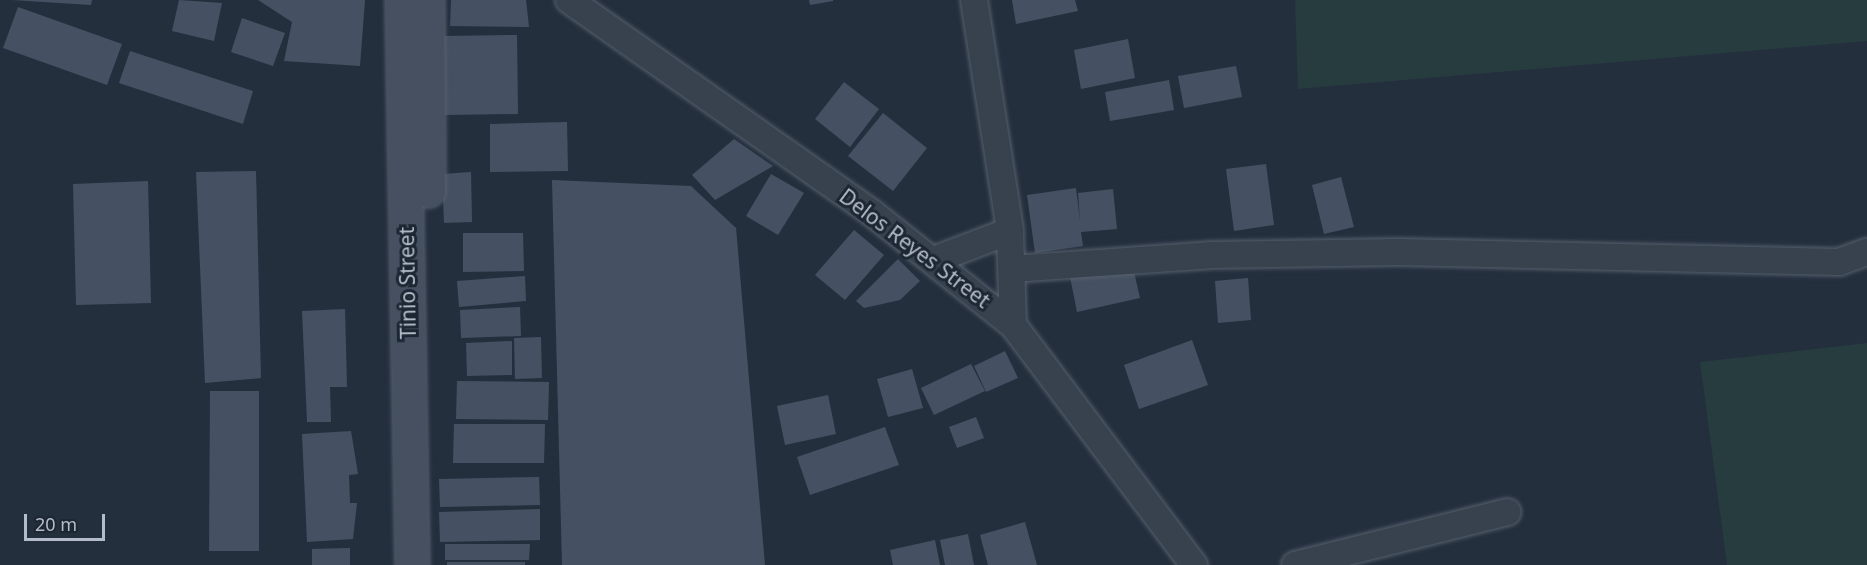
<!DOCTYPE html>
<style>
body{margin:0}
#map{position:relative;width:1867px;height:565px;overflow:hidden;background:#242f3e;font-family:"Noto Sans",sans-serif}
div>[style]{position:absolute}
.green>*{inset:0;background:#263c3f}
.building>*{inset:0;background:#455162}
.roads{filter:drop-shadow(0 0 2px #565f6c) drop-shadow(0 0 2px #565f6c)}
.street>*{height:26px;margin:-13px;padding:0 13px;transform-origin:13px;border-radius:13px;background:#38414e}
.secondary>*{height:33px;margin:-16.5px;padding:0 16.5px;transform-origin:16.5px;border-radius:16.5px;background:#465061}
span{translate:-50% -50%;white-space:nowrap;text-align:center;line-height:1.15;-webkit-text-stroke:6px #1d2633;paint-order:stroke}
.street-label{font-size:21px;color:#b4bcc9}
.scale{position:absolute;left:24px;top:514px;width:81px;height:27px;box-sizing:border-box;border:3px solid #b4bcc9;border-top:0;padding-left:8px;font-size:18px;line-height:21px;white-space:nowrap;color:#b4bcc9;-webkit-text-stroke:4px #1d2633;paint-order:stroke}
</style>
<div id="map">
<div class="green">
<div style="clip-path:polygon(1295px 0,1867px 0,1867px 41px,1298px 89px)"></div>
<div style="clip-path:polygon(1867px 343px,1867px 565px,1727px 565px,1700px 362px)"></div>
</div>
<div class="building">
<div style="clip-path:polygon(12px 0,92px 0,91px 5px)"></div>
<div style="clip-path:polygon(179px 0,222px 3px,214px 41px,172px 31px)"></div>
<div style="clip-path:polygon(258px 0,365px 0,360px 66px,284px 61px,292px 22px)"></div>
<div style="clip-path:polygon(451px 0,526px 0,529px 27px,450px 26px)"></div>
<div style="clip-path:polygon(809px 0,833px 0,833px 1px,810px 5px)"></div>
<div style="clip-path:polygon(1012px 0,1075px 0,1078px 11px,1016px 24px)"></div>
<div style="clip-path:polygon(18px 7px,122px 44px,107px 85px,3px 48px)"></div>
<div style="clip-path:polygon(242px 18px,285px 33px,273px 66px,231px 52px)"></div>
<div style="clip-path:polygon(517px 35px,518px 114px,445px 115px,444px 36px)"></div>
<div style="clip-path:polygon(1128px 39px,1135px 78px,1081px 89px,1074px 50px)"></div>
<div style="clip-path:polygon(130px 51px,253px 91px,243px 124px,119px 83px)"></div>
<div style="clip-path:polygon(1236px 66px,1242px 97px,1184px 108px,1178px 76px)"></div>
<div style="clip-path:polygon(1169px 80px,1174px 110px,1110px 121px,1105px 92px)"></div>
<div style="clip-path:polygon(844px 82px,879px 109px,850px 147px,815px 119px)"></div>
<div style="clip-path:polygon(883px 113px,927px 148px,893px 191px,848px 156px)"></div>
<div style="clip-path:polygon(567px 122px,568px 171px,490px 172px,490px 124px)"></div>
<div style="clip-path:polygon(734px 139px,773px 166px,715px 200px,692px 175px)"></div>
<div style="clip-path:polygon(1266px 164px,1274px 225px,1234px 231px,1226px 169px)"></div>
<div style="clip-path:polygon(256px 171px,261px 378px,205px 383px,196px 172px)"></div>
<div style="clip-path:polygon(471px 172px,472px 222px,444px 223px,442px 174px)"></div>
<div style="clip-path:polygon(771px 174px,804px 193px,778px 235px,746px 216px)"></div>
<div style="clip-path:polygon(1341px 177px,1354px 227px,1324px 234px,1312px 185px)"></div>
<div style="clip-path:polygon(552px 180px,691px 186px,736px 228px,765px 565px,562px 565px)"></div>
<div style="clip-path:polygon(148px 181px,151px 303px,76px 305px,73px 184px)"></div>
<div style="clip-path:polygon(1076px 188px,1080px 221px,1078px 193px,1113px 189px,1117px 229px,1081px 232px,1083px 246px,1035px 253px,1027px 195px)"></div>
<div style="clip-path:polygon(854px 230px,884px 255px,845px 300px,815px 275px)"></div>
<div style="clip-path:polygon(463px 233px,523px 233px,524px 271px,463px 272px)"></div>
<div style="clip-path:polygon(898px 259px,920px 281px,900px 300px,864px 308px,856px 301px)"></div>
<div style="clip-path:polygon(1132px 263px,1140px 298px,1077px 312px,1070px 277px)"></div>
<div style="clip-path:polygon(525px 276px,526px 301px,459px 307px,457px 281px)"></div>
<div style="clip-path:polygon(1248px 278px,1251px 320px,1218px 323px,1215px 281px)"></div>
<div style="clip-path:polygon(520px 307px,521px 336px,461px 338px,460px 310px)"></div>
<div style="clip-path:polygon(345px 309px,347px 387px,330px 387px,331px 422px,307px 422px,302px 311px)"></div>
<div style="clip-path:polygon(541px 337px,542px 378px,515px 379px,514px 338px)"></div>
<div style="clip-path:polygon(1192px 340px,1208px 385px,1139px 409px,1124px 365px)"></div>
<div style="clip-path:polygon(512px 341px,512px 375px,467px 376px,466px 343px)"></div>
<div style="clip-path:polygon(1005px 351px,1018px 378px,986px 392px,974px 366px)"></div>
<div style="clip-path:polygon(971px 364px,985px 391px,934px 415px,921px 388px)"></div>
<div style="clip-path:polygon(912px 369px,923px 408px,888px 417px,877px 379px)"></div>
<div style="clip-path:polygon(457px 381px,549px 382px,548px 420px,456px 419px)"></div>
<div style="clip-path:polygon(210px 391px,259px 391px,259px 551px,209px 551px)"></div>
<div style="clip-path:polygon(828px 395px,836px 434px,785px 445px,777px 406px)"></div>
<div style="clip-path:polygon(976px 417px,984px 438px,957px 448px,949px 427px)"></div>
<div style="clip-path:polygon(454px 424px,545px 424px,544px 463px,453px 463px)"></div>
<div style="clip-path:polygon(885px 427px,899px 465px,810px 495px,797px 457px)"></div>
<div style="clip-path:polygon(351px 431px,358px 474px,349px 475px,350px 503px,357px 503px,353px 539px,307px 542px,302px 434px)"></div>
<div style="clip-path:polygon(539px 477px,540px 505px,440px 507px,439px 479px)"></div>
<div style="clip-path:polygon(540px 509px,540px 540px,440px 542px,439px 512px)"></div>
<div style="clip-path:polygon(1025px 522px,1037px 565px,988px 565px,980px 535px)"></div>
<div style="clip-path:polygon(968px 534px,974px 565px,945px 565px,940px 540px)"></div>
<div style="clip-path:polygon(935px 540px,940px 565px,893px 565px,890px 550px)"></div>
<div style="clip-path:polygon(445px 544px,530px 544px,529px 560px,445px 560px)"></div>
<div style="clip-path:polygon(350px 548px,350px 565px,312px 565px,312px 549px)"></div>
<div style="clip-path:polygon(447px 562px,525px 562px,525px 565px,447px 565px)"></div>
</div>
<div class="roads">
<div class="street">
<div style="left:569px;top:0;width:370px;rotate:35.1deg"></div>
<div style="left:872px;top:213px;width:180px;rotate:38.5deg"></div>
<div style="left:1013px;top:325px;width:301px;rotate:53deg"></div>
<div style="left:974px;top:0;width:234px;rotate:81.1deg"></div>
<div style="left:1010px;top:231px;width:94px;rotate:88.2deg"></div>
<div style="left:934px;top:260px;width:81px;rotate:-20.9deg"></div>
<div style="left:1012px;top:269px;width:198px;rotate:-4deg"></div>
<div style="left:1210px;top:255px;width:189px;rotate:-0.9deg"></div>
<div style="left:1399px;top:252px;width:440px;rotate:1.3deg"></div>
<div style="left:1839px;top:262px;width:30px;rotate:-20deg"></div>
<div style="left:1295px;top:565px;width:219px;rotate:-14deg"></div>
</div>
<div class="secondary">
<div style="left:402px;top:0;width:565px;rotate:88.99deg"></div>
<div style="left:427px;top:0;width:190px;rotate:89.7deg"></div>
</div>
</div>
<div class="street-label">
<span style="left:915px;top:248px;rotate:37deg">Delos Reyes Street</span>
<span style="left:407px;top:283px;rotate:-91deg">Tinio Street</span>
</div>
<div class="scale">20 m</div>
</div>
